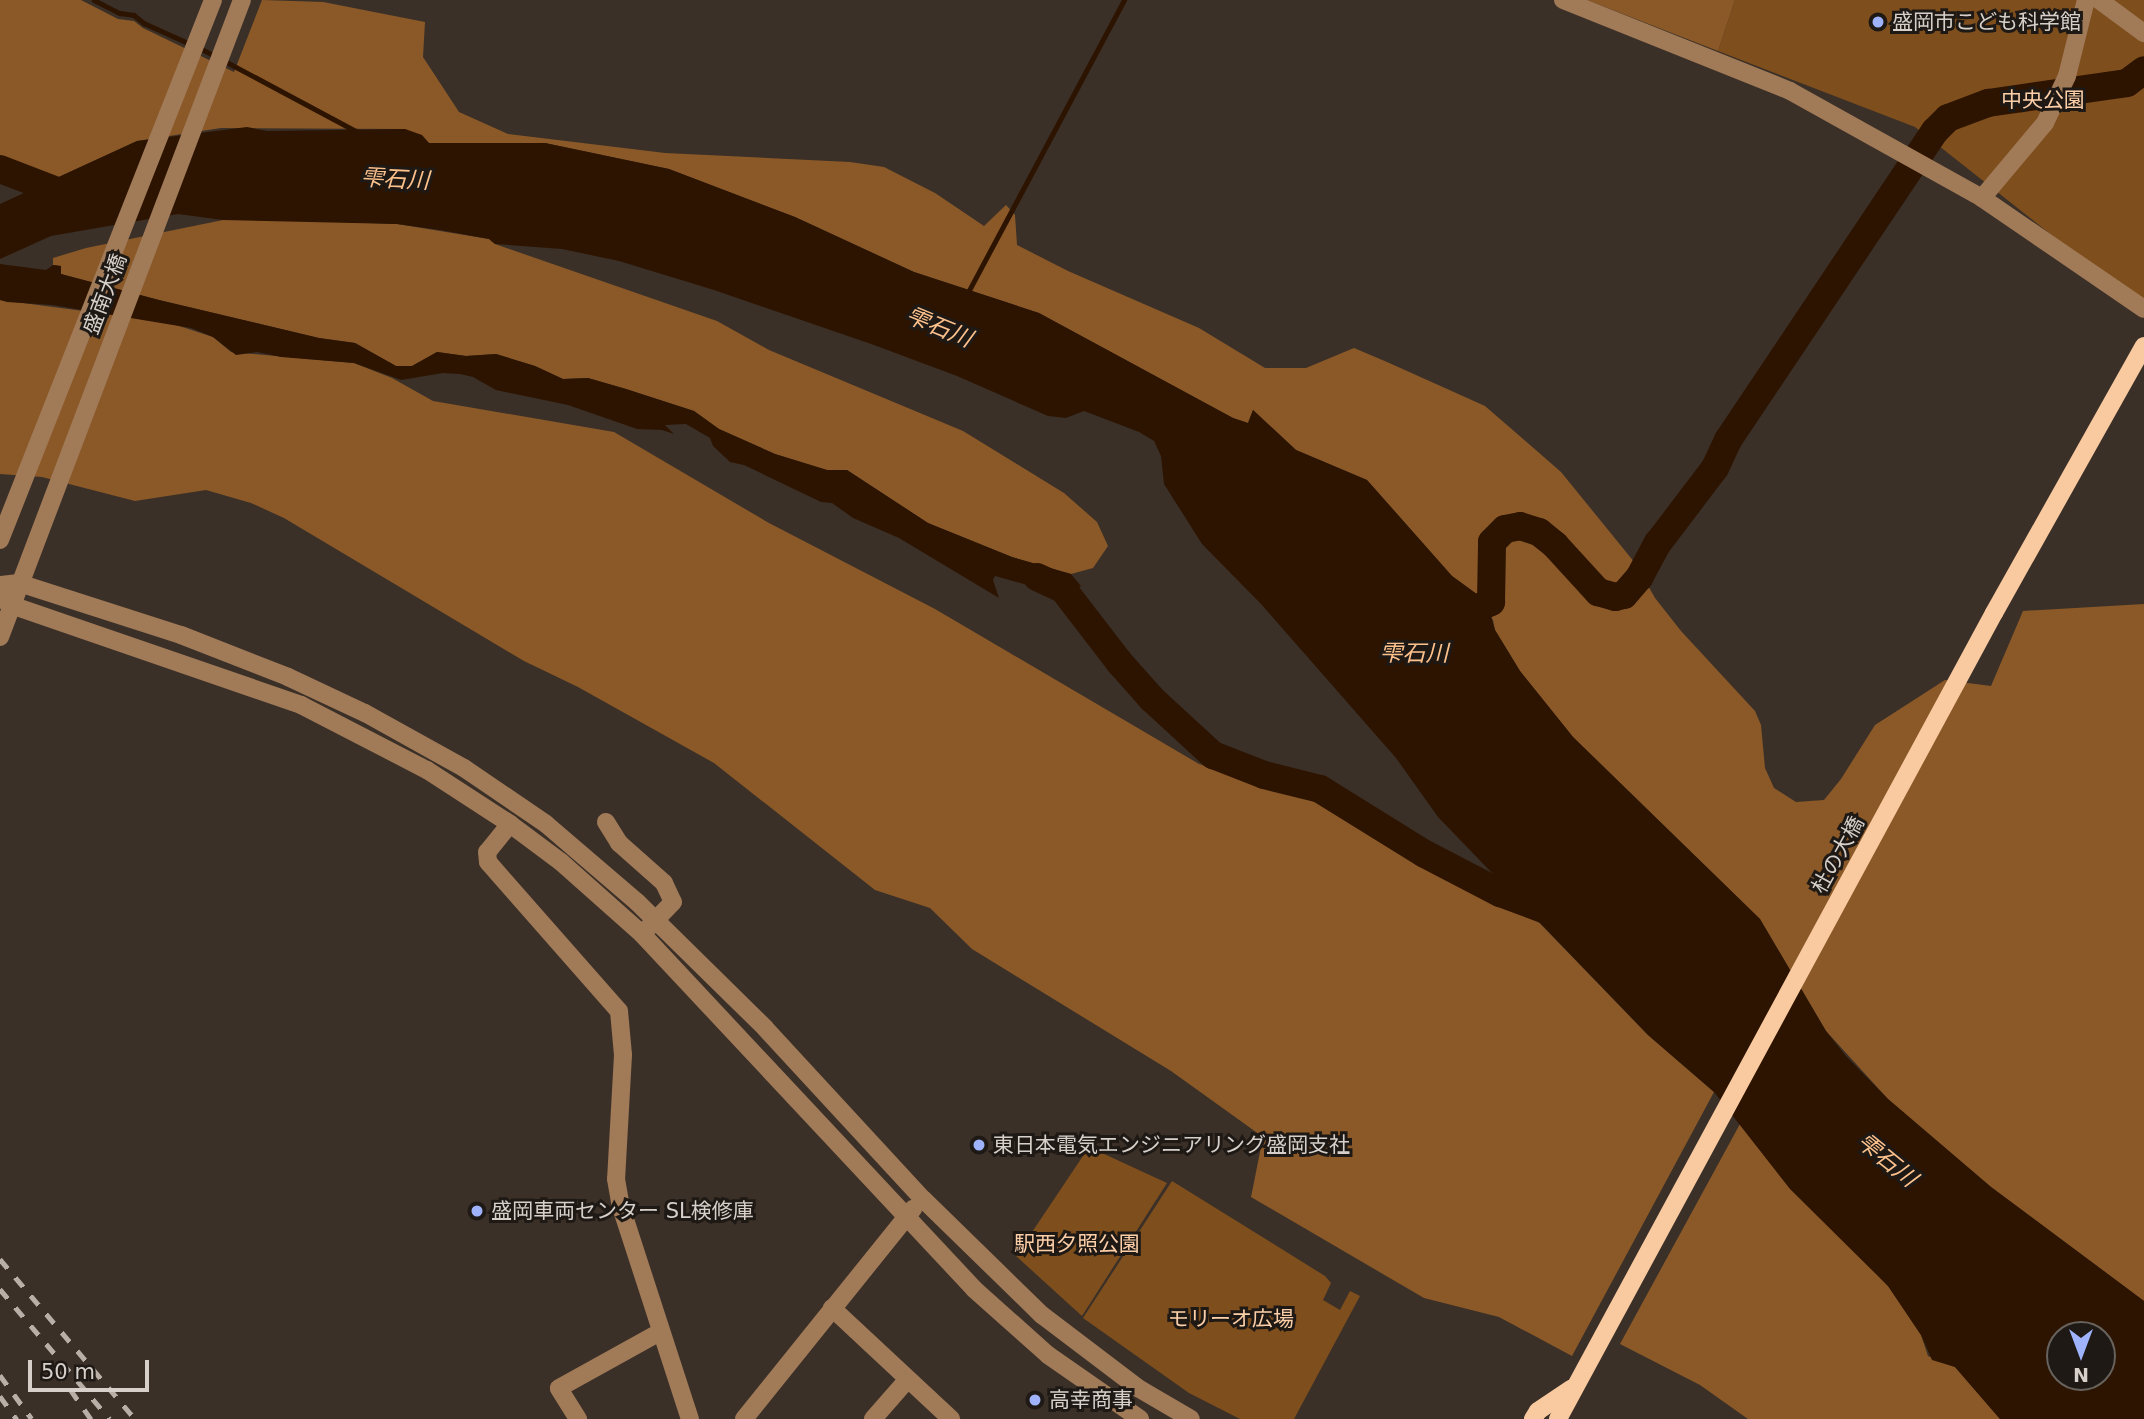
<!DOCTYPE html>
<meta charset="utf-8">
<style>
body{margin:0}
#map{position:relative;width:2144px;height:1419px;overflow:hidden;background:#3b3027;font-family:"DejaVu Sans","Noto Sans JP",sans-serif}
div>[style]{position:absolute}
.green>*{inset:0;background:#7f4e1d}
.forest>*{inset:0;background:#8b5928}
.water>*{inset:0;background:#2d1400}
.stream>*{height:4.5px;margin:-2.25px;padding:0 2.25px;transform-origin:2.25px;border-radius:2.25px;background:#2d1400}
.river>*{height:28px;margin:-14px;padding:0 14px;transform-origin:14px;border-radius:14px;background:#2d1400}
.minor>*{height:18px;margin:-9px;padding:0 9px;transform-origin:9px;border-radius:9px;background:#a17a58}
.major>*{height:18px;margin:-9px;padding:0 9px;transform-origin:9px;border-radius:9px;background:#f9c9a0}
.rail>*{height:4.5px;margin-top:-2.25px;transform-origin:0;background:repeating-linear-gradient(90deg,#b7afa8 0 12px,transparent 0 24px)}
.dots>*{width:19px;height:19px;translate:-50% -50%;box-sizing:border-box;border:4px solid #1e1915;border-radius:50%}
span{translate:-50% -50%;white-space:nowrap;text-align:center;line-height:1.15;-webkit-text-stroke:6px #1e1915;paint-order:stroke}
.poi-label{font-size:21px;color:#d7d0ca}
.left{translate:0 -50%;text-align:left}
.park-label{font-size:21px;color:#fdcfa8}
.street-label{font-size:21px;color:#d7d0ca}
.water-label{font-size:23px;color:#fdc18c;font-style:italic}
.north{position:absolute;left:2046px;top:1321px;width:70px;height:70px;box-sizing:border-box;background:#1e1915;border:2px solid #68625d;border-radius:50%;rotate:180deg;font-size:19px;font-weight:700;line-height:28px;text-align:center;color:#d7d0ca}
.north::after{content:'';display:block;margin:auto;width:24px;height:32px;background:#9fb3fd;clip-path:polygon(50% 0,100% 100%,50% 72%,0 100%)}
.scale{position:absolute;left:28px;top:1360px;width:121px;height:32px;box-sizing:border-box;border:4px solid #d7d0ca;border-top:0;padding-left:9px;font-size:21px;line-height:24px;white-space:nowrap;color:#d7d0ca;-webkit-text-stroke:5px #1e1915;paint-order:stroke}
</style>
<div id="map">
<div class="green">
<div style="clip-path:polygon(1735px 0,2144px 0,2144px 308px,1915px 127px,1718px 51px)"></div>
<div style="clip-path:polygon(1089px 1147px,1167px 1183px,1082px 1316px,1016px 1256px)"></div>
<div style="clip-path:polygon(1172px 1181px,1325px 1276px,1331px 1283px,1323px 1300px,1340px 1310px,1350px 1291px,1360px 1296px,1294px 1419px,1240px 1419px,1189px 1393px,1083px 1318px)"></div>
</div>
<div class="forest">
<div style="clip-path:polygon(0 0,81px 0,118px 19px,134px 21px,143px 28px,234px 72px,262px 0,323px 2px,425px 22px,423px 57px,459px 112px,508px 134px,665px 153px,850px 162px,884px 167px,935px 193px,984px 226px,1006px 205px,1015px 215px,1017px 245px,1068px 271px,1199px 328px,1265px 368px,1306px 368px,1354px 348px,1387px 362px,1485px 406px,1561px 472px,1635px 563px,1655px 598px,1681px 631px,1755px 711px,1761px 725px,1765px 768px,1774px 788px,1796px 802px,1824px 800px,1841px 779px,1875px 725px,1945px 680px,1991px 686px,2023px 611px,2144px 604px,2144px 1301px,1991px 1187px,1888px 1099px,1826px 1031px,1760px 919px,1573px 737px,1520px 671px,1495px 630px,1493px 620px,1478px 595px,1452px 576px,1367px 480px,1296px 450px,1253px 410px,1248px 423px,1233px 418px,1039px 313px,914px 272px,795px 217px,669px 169px,545px 143px,429px 143px,405px 129px,221px 128px,137px 141px,37px 187px,0 174px)"></div>
<div style="clip-path:polygon(1587px 0,1735px 0,1718px 51px)"></div>
<div style="clip-path:polygon(260px 219px,397px 224px,489px 239px,495px 244px,717px 321px,769px 350px,963px 431px,1064px 493px,1097px 522px,1108px 546px,1093px 568px,1071px 574px,1012px 557px,928px 523px,847px 470px,827px 470px,775px 454px,719px 429px,694px 411px,626px 389px,588px 378px,563px 379px,535px 366px,496px 354px,466px 356px,437px 352px,412px 366px,396px 366px,355px 343px,319px 338px,159px 300px,61px 274px,61px 266px,53px 265px,53px 258px,86px 248px,223px 220px)"></div>
<div style="clip-path:polygon(0 300px,167px 322px,213px 337px,231px 352px,354px 363px,392px 378px,433px 401px,614px 432px,769px 523px,935px 609px,1199px 764px,1326px 804px,1382px 839px,1523px 906px,1648px 1035px,1714px 1092px,1572px 1356px,1499px 1317px,1424px 1298px,1251px 1197px,1263px 1137px,1171px 1071px,972px 949px,930px 908px,875px 890px,714px 763px,578px 687px,524px 661px,284px 518px,251px 503px,206px 490px,135px 501px,42px 477px,0 474px)"></div>
<div style="clip-path:polygon(1740px 1124px,1888px 1286px,1921px 1335px,1928px 1356px,1955px 1367px,2000px 1419px,1748px 1419px,1700px 1385px,1620px 1344px)"></div>
</div>
<div class="water">
<div style="clip-path:polygon(evenodd,247px 127px,267px 131px,405px 129px,422px 135px,429px 143px,545px 143px,669px 169px,795px 217px,914px 272px,1039px 313px,1233px 418px,1248px 423px,1253px 410px,1296px 450px,1367px 480px,1452px 576px,1478px 595px,1489px 610px,1495px 630px,1520px 671px,1573px 737px,1760px 919px,1826px 1031px,1846px 1056px,1888px 1099px,1991px 1187px,2144px 1301px,2144px 1419px,2000px 1419px,1955px 1367px,1932px 1360px,1921px 1335px,1888px 1286px,1790px 1189px,1714px 1092px,1648px 1035px,1438px 817px,1396px 758px,1261px 604px,1202px 544px,1164px 484px,1161px 456px,1154px 441px,1139px 432px,1084px 411px,1066px 418px,1048px 416px,957px 376px,874px 345px,714px 290px,619px 261px,562px 249px,495px 244px,489px 239px,440px 230px,397px 224px,223px 220px,178px 214px,51px 236px,0 259px,0 204px,137px 141px,247px 127px,2060px 1335px,2102px 1335px,2102px 1377px,2060px 1377px,2060px 1335px)"></div>
<div style="clip-path:polygon(0 264px,46px 270px,53px 265px,61px 266px,61px 274px,159px 300px,319px 338px,355px 343px,396px 366px,412px 366px,437px 352px,466px 356px,496px 354px,535px 366px,563px 379px,588px 378px,626px 389px,694px 411px,719px 429px,775px 454px,827px 470px,847px 470px,928px 523px,1012px 557px,1071px 574px,1081px 586px,1060px 600px,1038px 588px,995px 576px,993px 580px,999px 598px,899px 538px,853px 518px,832px 503px,821px 502px,744px 465px,730px 462px,713px 446px,710px 438px,686px 424px,665px 425px,674px 434px,662px 430px,637px 429px,568px 405px,496px 390px,473px 377px,460px 374px,443px 373px,401px 380px,354px 363px,281px 357px,257px 352px,236px 355px,213px 337px,191px 328px,52px 305px,7px 302px,0 300px)"></div>
</div>
<div class="stream">
<div style="left:94px;top:0;width:29px;rotate:27deg"></div>
<div style="left:120px;top:13px;width:14px;rotate:8deg"></div>
<div style="left:134px;top:15px;width:13px;rotate:39deg"></div>
<div style="left:144px;top:23px;width:51px;rotate:24.5deg"></div>
<div style="left:198px;top:47px;width:19px;rotate:28deg"></div>
<div style="left:223px;top:60px;width:155px;rotate:28.1deg"></div>
<div style="left:966px;top:296px;width:336px;rotate:-61.9deg"></div>
</div>
<div class="river">
<div style="left:0;top:169px;width:80px;rotate:21.1deg"></div>
<div style="left:1037px;top:577px;width:29px;rotate:25deg"></div>
<div style="left:1063px;top:589px;width:93px;rotate:52.4deg"></div>
<div style="left:1120px;top:663px;width:48px;rotate:48.4deg"></div>
<div style="left:1152px;top:699px;width:83px;rotate:42.6deg"></div>
<div style="left:1213px;top:755px;width:55px;rotate:21.4deg"></div>
<div style="left:1264px;top:775px;width:58px;rotate:14deg"></div>
<div style="left:1320px;top:789px;width:123px;rotate:31.8deg"></div>
<div style="left:1425px;top:854px;width:85px;rotate:27.5deg"></div>
<div style="left:1500px;top:893px;width:54px;rotate:20.4deg"></div>
<div style="left:1451px;top:620px;width:44px;rotate:-24.2deg"></div>
<div style="left:1491px;top:602px;width:60px;rotate:-89deg"></div>
<div style="left:1492px;top:542px;width:18px;rotate:-45deg"></div>
<div style="left:1505px;top:529px;width:15px;rotate:-11deg"></div>
<div style="left:1520px;top:526px;width:20px;rotate:18deg"></div>
<div style="left:1539px;top:532px;width:21px;rotate:39deg"></div>
<div style="left:1555px;top:545px;width:64px;rotate:47.5deg"></div>
<div style="left:1598px;top:592px;width:18px;rotate:16deg"></div>
<div style="left:1615px;top:597px;width:9px;rotate:-13deg"></div>
<div style="left:1624px;top:595px;width:23px;rotate:-49deg"></div>
<div style="left:1639px;top:578px;width:40px;rotate:-62deg"></div>
<div style="left:1658px;top:543px;width:94px;rotate:-52.8deg"></div>
<div style="left:1715px;top:468px;width:31px;rotate:-65deg"></div>
<div style="left:1728px;top:440px;width:372px;rotate:-56.2deg"></div>
<div style="left:1935px;top:131px;width:18px;rotate:-45deg"></div>
<div style="left:1948px;top:118px;width:43px;rotate:-20.6deg"></div>
<div style="left:1988px;top:103px;width:140px;rotate:-8.2deg"></div>
<div style="left:2127px;top:83px;width:21px;rotate:-37deg"></div>
</div>
<div class="minor">
<div style="left:1563px;top:0;width:245px;rotate:21.8deg"></div>
<div style="left:1790px;top:91px;width:220px;rotate:29.1deg"></div>
<div style="left:1982px;top:198px;width:196px;rotate:34.4deg"></div>
<div style="left:2099px;top:0;width:56px;rotate:36.3deg"></div>
<div style="left:1982px;top:198px;width:98px;rotate:-50deg"></div>
<div style="left:2045px;top:123px;width:52px;rotate:-64.9deg"></div>
<div style="left:2067px;top:76px;width:78px;rotate:-76deg"></div>
<div style="left:0;top:540px;width:580px;rotate:-68.47deg"></div>
<div style="left:0;top:585px;width:19px;rotate:-6deg"></div>
<div style="left:19px;top:583px;width:170px;rotate:17.8deg"></div>
<div style="left:181px;top:635px;width:115px;rotate:21.4deg"></div>
<div style="left:288px;top:677px;width:85px;rotate:25.1deg"></div>
<div style="left:365px;top:713px;width:113px;rotate:29.1deg"></div>
<div style="left:464px;top:768px;width:99px;rotate:34.3deg"></div>
<div style="left:546px;top:824px;width:120px;rotate:40.6deg"></div>
<div style="left:637px;top:902px;width:180px;rotate:44.5deg"></div>
<div style="left:765px;top:1028px;width:233px;rotate:47.3deg"></div>
<div style="left:923px;top:1199px;width:166px;rotate:44.3deg"></div>
<div style="left:1042px;top:1315px;width:121px;rotate:37.2deg"></div>
<div style="left:1138px;top:1388px;width:61px;rotate:30.3deg"></div>
<div style="left:0;top:598px;width:13px;rotate:32deg"></div>
<div style="left:11px;top:605px;width:307px;rotate:19deg"></div>
<div style="left:301px;top:705px;width:142px;rotate:27.3deg"></div>
<div style="left:427px;top:770px;width:99px;rotate:33deg"></div>
<div style="left:510px;top:824px;width:64px;rotate:36.7deg"></div>
<div style="left:561px;top:862px;width:108px;rotate:41.6deg"></div>
<div style="left:642px;top:934px;width:486px;rotate:46.9deg"></div>
<div style="left:974px;top:1289px;width:99px;rotate:41.7deg"></div>
<div style="left:1048px;top:1355px;width:112px;rotate:34.8deg"></div>
<div style="left:0;top:637px;width:681px;rotate:-69.2deg"></div>
<div style="left:606px;top:822px;width:25px;rotate:58deg"></div>
<div style="left:619px;top:843px;width:60px;rotate:41.6deg"></div>
<div style="left:664px;top:883px;width:21px;rotate:65deg"></div>
<div style="left:673px;top:902px;width:35px;rotate:134deg"></div>
<div style="left:510px;top:824px;width:36px;rotate:129deg"></div>
<div style="left:487px;top:852px;width:10px;rotate:84deg"></div>
<div style="left:488px;top:862px;width:198px;rotate:48.7deg"></div>
<div style="left:619px;top:1011px;width:44px;rotate:84.8deg"></div>
<div style="left:623px;top:1055px;width:124px;rotate:93.2deg"></div>
<div style="left:616px;top:1179px;width:28px;rotate:80deg"></div>
<div style="left:621px;top:1207px;width:223px;rotate:72deg"></div>
<div style="left:832px;top:1308px;width:163px;rotate:43deg"></div>
<div style="left:578px;top:1419px;width:36px;rotate:-122deg"></div>
<div style="left:559px;top:1388px;width:115px;rotate:-29deg"></div>
<div style="left:744px;top:1419px;width:270px;rotate:-51.2deg"></div>
<div style="left:873px;top:1419px;width:52px;rotate:-48.9deg"></div>
</div>
<div class="major">
<div style="left:1533px;top:1419px;width:9px;rotate:-58deg"></div>
<div style="left:1538px;top:1411px;width:40px;rotate:-34deg"></div>
<div style="left:1558px;top:1419px;width:916px;rotate:-61.59deg"></div>
<div style="left:1994px;top:613px;width:306px;rotate:-60.7deg"></div>
</div>
<div class="rail">
<div style="left:0;top:1259px;width:209px;rotate:49.8deg"></div>
<div style="left:0;top:1289px;width:170px;rotate:49.8deg"></div>
<div style="left:57px;top:1370px;width:60px;rotate:55.2deg"></div>
<div style="left:0;top:1375px;width:54px;rotate:54deg"></div>
<div style="left:0;top:1396px;width:29px;rotate:54deg"></div>
</div>
<div class="dots">
<div style="left:1878px;top:22px;background:#9fb3fd"></div>
<div style="left:979px;top:1145px;background:#9fb3fd"></div>
<div style="left:477px;top:1211px;background:#9fb3fd"></div>
<div style="left:1035px;top:1400px;background:#9fb3fd"></div>
</div>
<div class="poi-label">
<span class="left" style="left:1892px;top:22px">盛岡市こども科学館</span>
<span class="left" style="left:993px;top:1145px">東日本電気エンジニアリング盛岡支社</span>
<span class="left" style="left:491px;top:1211px">盛岡車両センター SL検修庫</span>
<span class="left" style="left:1049px;top:1400px">高幸商事</span>
</div>
<div class="park-label">
<span style="left:2043px;top:100px">中央公園</span>
<span style="left:1077px;top:1244px">駅西夕照公園</span>
<span style="left:1231px;top:1319px">モリーオ広場</span>
</div>
<div class="street-label">
<span style="left:105px;top:294px;rotate:-69deg">盛南大橋</span>
<span style="left:1838px;top:855px;rotate:-61deg">杜の大橋</span>
</div>
<div class="water-label">
<span style="left:395px;top:179px;rotate:3deg">雫石川</span>
<span style="left:939px;top:327px;rotate:22deg">雫石川</span>
<span style="left:1414px;top:653px">雫石川</span>
<span style="left:1887px;top:1160px;rotate:39deg">雫石川</span>
</div>
<div class="north">N</div>
<div class="scale">50 m</div>
</div>
